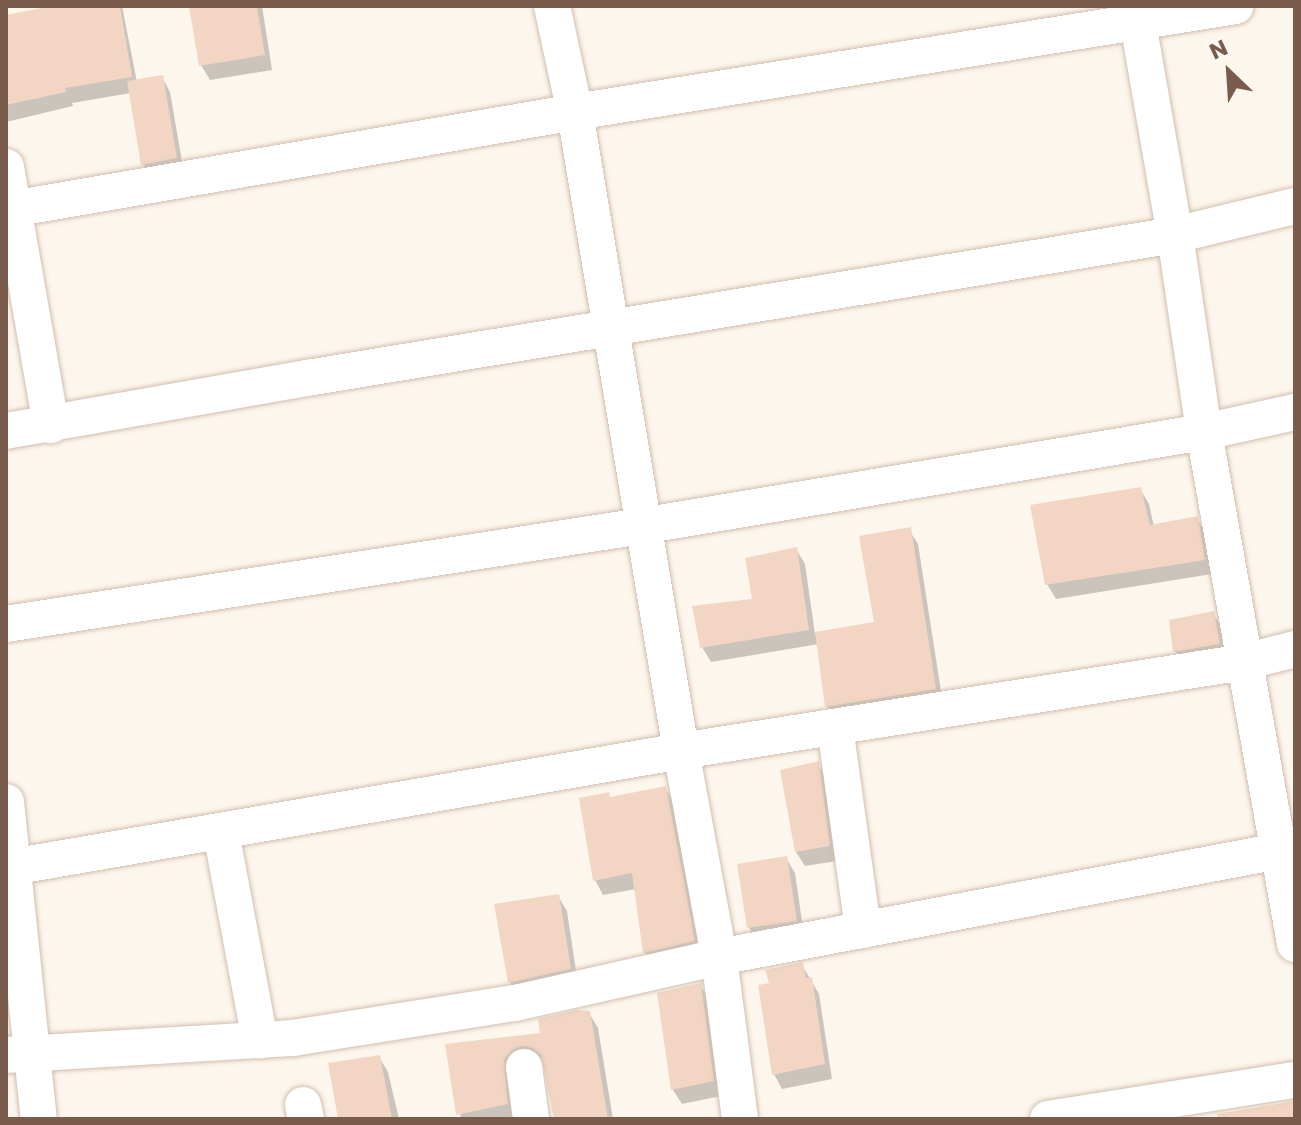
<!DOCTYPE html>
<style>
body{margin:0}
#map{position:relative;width:1301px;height:1125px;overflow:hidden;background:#fdf6ec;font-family:Poppins,sans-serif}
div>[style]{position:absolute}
.shadow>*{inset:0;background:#0003}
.building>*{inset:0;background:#f3d5c3}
.roads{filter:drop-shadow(0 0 2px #d1beb0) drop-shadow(0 0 2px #d1beb0)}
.minor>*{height:36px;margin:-18px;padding:0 18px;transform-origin:18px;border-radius:18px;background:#fff}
span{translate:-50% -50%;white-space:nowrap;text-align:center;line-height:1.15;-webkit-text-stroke:6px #fffaf3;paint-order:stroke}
.frame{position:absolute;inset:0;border:8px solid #7a5c4d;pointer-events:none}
.north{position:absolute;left:1189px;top:32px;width:80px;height:80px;-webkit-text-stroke:6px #fffaf3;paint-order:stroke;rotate:335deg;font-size:22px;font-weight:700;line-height:32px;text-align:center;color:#7a5c4d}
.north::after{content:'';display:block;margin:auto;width:28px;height:36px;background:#7a5c4d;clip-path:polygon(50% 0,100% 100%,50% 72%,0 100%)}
</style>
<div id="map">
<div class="shadow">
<div style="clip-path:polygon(69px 6px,122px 6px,137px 82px,162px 77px,170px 92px,184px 173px,151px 179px,143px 164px,131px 93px,72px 103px,73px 106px,6px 122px,6px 17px)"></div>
<div style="clip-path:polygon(191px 6px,262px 6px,272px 70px,210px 80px,201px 65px)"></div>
<div style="clip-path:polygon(1140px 489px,1149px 504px,1154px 527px,1197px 518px,1205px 533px,1212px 574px,1056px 599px,1047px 584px)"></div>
<div style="clip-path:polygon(909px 530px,918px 544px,943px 704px,836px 721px,827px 706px,819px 644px,711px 662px,702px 647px,754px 600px,796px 549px,805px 564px,815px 634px,876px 623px)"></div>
<div style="clip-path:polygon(1213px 613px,1222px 628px,1228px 659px,1184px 666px,1175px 651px)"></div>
<div style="clip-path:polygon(818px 764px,826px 778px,837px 861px,805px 866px,796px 852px)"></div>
<div style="clip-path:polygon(665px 788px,674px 803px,702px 956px,654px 967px,645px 952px,636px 889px,603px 895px,595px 880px,610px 799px)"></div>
<div style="clip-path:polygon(786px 858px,795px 873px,804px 935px,757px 942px,749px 927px)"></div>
<div style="clip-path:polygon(558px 896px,567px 911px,578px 984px,518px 997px,510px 982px)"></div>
<div style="clip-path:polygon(802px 965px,819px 994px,832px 1079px,782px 1089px,774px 1074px,772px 985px)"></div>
<div style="clip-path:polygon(700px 985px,709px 1000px,721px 1096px,682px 1104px,673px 1090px)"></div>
<div style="clip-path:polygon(589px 1013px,598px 1028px,613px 1119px,556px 1119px,547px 1066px,541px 1062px,520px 1064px,515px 1119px,461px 1119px,447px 1046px,542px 1035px)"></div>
<div style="clip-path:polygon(379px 1057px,388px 1072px,399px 1119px,339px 1119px)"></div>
</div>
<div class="building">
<div style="clip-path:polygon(52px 6px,120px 6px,132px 77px,65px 88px,66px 92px,6px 105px,6px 15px)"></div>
<div style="clip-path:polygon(189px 6px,257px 6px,265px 55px,199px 66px)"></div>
<div style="clip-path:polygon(163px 75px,177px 158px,141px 165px,127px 81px)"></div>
<div style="clip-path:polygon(1141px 487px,1150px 525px,1198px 516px,1205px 560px,1045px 585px,1030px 505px)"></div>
<div style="clip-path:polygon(911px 527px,936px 689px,825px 707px,815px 632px,874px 622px,859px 536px)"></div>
<div style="clip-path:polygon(797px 547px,809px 630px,700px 648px,692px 606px,752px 599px,745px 558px)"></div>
<div style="clip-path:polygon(1214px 611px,1220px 644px,1173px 652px,1169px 620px)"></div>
<div style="clip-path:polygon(819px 761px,830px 846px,795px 852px,780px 770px)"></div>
<div style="clip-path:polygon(666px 786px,695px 941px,643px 953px,632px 873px,593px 881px,579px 798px,609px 792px,610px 797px)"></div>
<div style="clip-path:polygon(787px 856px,797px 921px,747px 928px,737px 864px)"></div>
<div style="clip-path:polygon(559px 894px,571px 969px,508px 983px,494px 904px)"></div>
<div style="clip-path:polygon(803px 962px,806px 978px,812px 977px,825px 1064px,772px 1075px,758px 985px,769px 983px,765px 970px)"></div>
<div style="clip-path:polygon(701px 983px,714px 1081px,671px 1090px,657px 993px)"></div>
<div style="clip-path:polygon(577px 1010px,590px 1011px,608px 1119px,554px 1119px,541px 1055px,533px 1048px,522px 1046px,512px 1050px,504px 1060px,508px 1104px,456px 1115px,445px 1044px,540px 1033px,538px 1019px)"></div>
<div style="clip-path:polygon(380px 1055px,392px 1119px,338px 1119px,328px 1063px)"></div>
<div style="clip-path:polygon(1295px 1101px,1295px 1119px,1218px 1119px,1217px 1114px)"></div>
</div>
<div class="roads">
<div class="minor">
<div style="left:552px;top:6px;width:108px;rotate:77.8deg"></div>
<div style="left:575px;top:112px;width:648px;rotate:80.58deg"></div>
<div style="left:681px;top:751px;width:209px;rotate:79.5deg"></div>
<div style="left:719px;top:957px;width:163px;rotate:82.6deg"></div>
<div style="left:1138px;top:23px;width:215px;rotate:80.1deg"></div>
<div style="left:1175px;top:235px;width:199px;rotate:81.6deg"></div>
<div style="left:1204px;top:432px;width:520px;rotate:79.92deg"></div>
<div style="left:6px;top:167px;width:262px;rotate:80.1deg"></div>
<div style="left:6px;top:210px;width:577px;rotate:-9.77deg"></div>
<div style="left:575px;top:112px;width:669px;rotate:-9.11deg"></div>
<div style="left:6px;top:431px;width:306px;rotate:-10deg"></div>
<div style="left:307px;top:378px;width:880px;rotate:-9.36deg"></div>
<div style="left:1175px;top:235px;width:123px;rotate:-13.6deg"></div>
<div style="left:6px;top:624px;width:644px;rotate:-8.76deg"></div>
<div style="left:642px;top:526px;width:570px;rotate:-9.5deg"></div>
<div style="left:1204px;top:432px;width:93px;rotate:-12.4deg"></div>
<div style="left:835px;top:727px;width:205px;rotate:82.1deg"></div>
<div style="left:6px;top:802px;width:319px;rotate:84.1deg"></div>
<div style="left:221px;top:832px;width:212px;rotate:79.4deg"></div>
<div style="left:6px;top:868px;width:685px;rotate:-9.83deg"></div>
<div style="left:681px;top:751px;width:570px;rotate:-8.98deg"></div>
<div style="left:1244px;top:662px;width:53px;rotate:-14.3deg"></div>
<div style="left:6px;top:1055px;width:288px;rotate:-3.4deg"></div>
<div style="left:293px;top:1038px;width:225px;rotate:-9deg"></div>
<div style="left:515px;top:1003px;width:209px;rotate:-12.7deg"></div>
<div style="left:719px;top:957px;width:586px;rotate:-10.72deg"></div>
<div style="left:524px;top:1067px;width:52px;rotate:82.3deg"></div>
<div style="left:303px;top:1105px;width:14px;rotate:78deg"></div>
<div style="left:1048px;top:1119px;width:250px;rotate:-9deg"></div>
</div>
</div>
<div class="frame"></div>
<div class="north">N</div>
</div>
